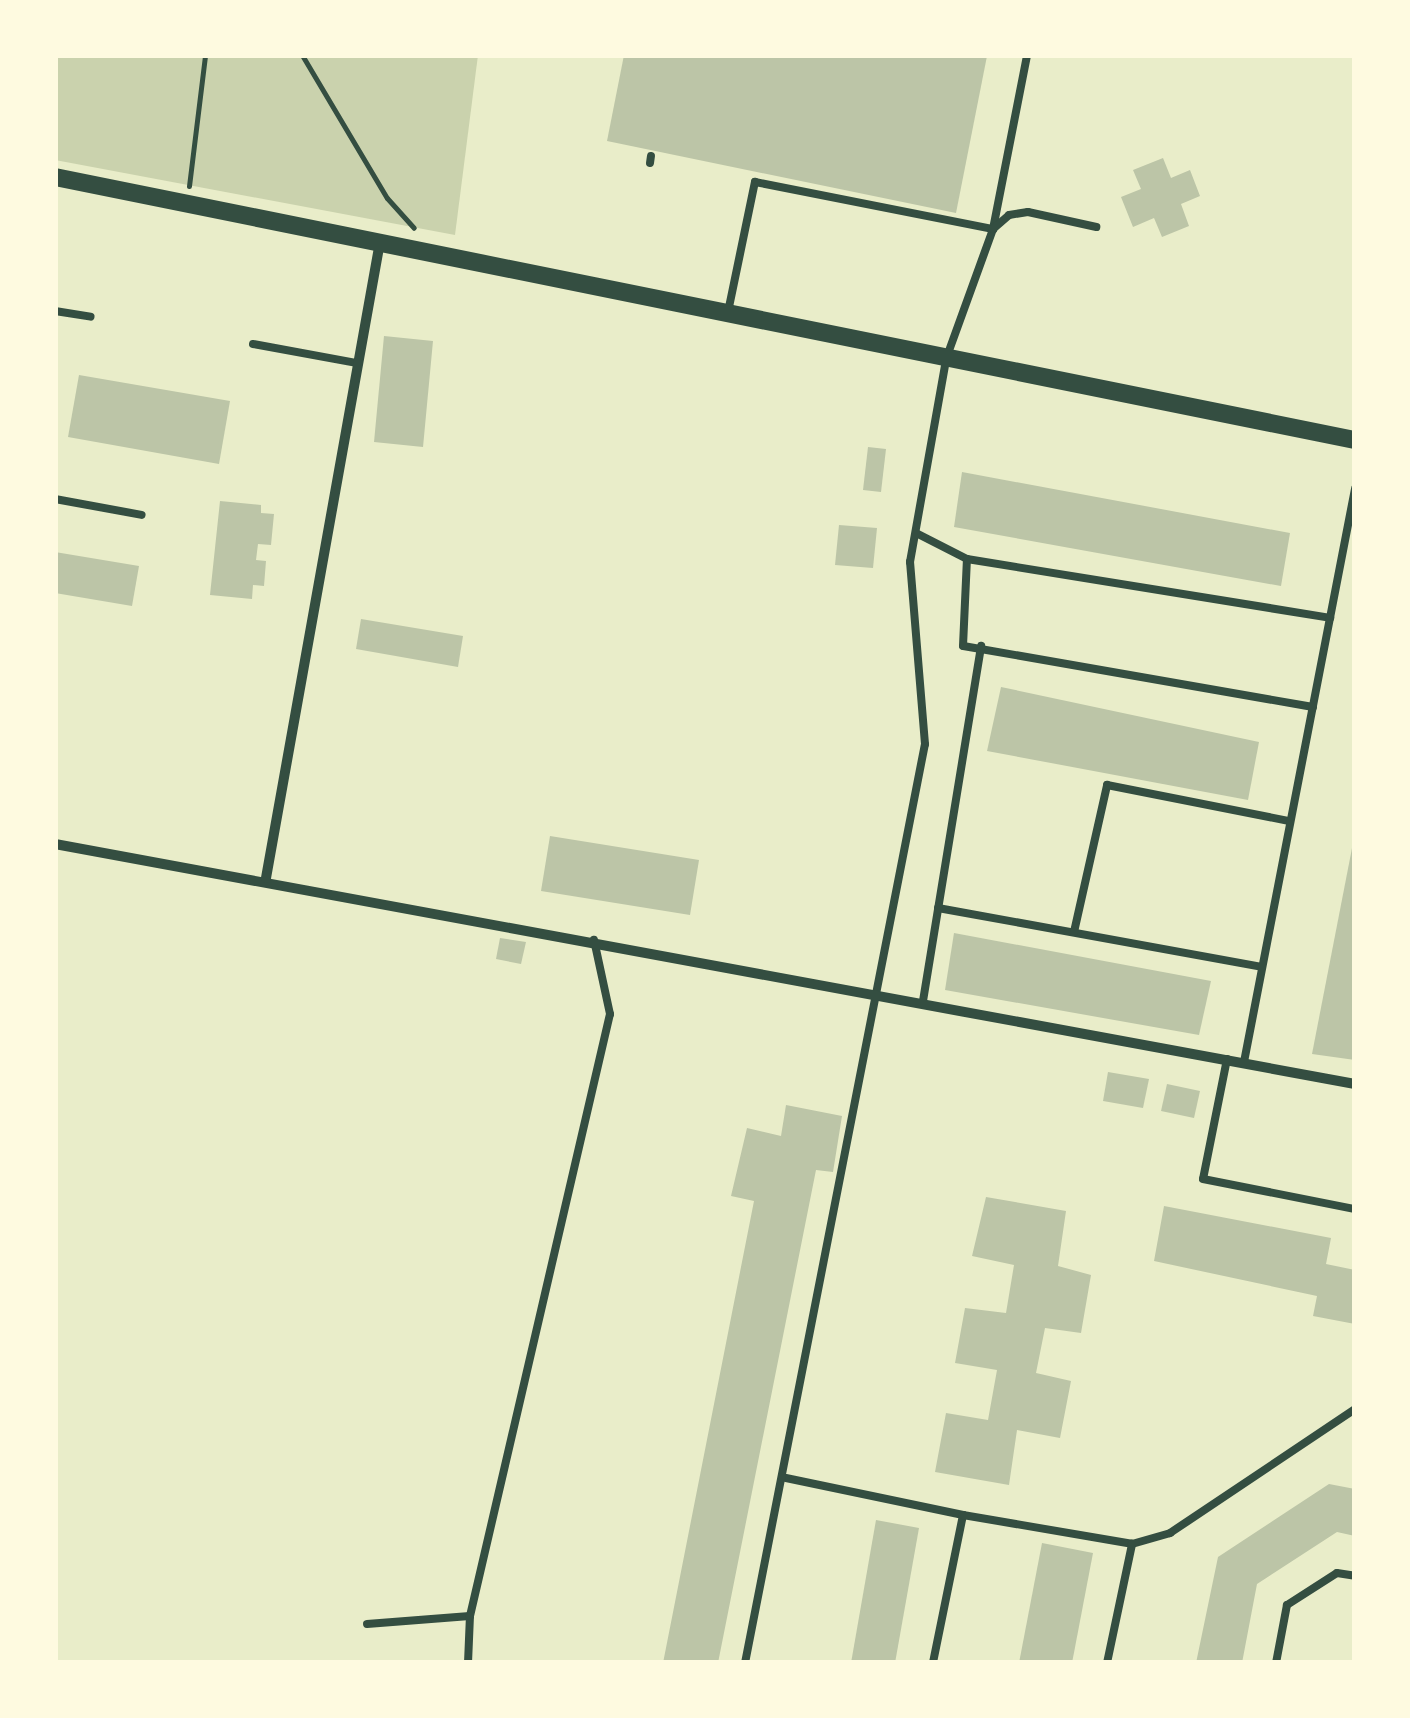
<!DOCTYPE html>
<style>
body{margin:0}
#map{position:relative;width:1410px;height:1718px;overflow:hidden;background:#e9edc9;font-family:Raleway,sans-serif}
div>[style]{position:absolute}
.green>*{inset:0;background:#cad2ad}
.building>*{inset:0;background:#bcc5a7}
.path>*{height:5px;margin:-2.5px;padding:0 2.5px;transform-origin:2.5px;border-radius:2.5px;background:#344e41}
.service>*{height:8px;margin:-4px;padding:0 4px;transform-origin:4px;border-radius:4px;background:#344e41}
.minor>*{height:10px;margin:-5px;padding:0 5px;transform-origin:5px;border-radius:5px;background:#344e41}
.tertiary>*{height:18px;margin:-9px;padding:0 9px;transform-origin:9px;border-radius:9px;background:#344e41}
span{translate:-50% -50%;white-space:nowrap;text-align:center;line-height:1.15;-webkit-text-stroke:8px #fefae0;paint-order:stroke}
.frame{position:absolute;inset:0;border:58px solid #fefae0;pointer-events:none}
</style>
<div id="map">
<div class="green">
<div style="clip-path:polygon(55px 55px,478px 55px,455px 235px,55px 160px)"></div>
</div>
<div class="building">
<div style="clip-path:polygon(624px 55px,987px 56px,956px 213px,607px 141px)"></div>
<div style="clip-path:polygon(1163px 158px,1171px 178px,1190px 170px,1200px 196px,1181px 204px,1189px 226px,1162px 237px,1154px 218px,1133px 227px,1121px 197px,1141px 189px,1133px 170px)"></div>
<div style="clip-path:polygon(384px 336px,433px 341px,423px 447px,374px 442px)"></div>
<div style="clip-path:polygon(79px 375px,230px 401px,219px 464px,68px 437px)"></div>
<div style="clip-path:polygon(868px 447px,886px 449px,881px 492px,863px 490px)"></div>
<div style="clip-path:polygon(962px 472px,1290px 533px,1281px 586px,954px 527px)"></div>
<div style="clip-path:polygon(220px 501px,261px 505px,261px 513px,274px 514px,271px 545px,258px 544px,256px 560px,266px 561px,264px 586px,253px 585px,252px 599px,210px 595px)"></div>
<div style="clip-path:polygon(839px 525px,877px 528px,873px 568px,835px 565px)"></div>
<div style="clip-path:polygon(55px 552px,139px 566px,132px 606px,55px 593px)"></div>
<div style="clip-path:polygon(361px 619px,463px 636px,458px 667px,356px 649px)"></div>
<div style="clip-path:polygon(1001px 687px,1259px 742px,1248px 800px,987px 751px)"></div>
<div style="clip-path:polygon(550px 836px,699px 860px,690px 915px,541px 891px)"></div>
<div style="clip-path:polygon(1353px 843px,1355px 843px,1355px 1060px,1312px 1054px)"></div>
<div style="clip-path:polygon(954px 933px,1211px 981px,1199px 1035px,945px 990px)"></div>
<div style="clip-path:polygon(500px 938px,526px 942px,521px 964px,496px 959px)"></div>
<div style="clip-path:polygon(1108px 1072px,1149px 1079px,1143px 1108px,1103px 1101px)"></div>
<div style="clip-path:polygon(1167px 1084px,1200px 1091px,1194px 1118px,1161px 1111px)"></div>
<div style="clip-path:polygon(786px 1105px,842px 1116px,833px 1172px,816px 1170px,718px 1663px,663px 1663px,754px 1201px,731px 1196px,747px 1128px,781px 1136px)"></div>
<div style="clip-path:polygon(986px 1197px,1066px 1211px,1058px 1266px,1091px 1275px,1081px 1333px,1045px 1328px,1036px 1373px,1071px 1381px,1060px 1438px,1017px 1430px,1009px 1485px,935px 1472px,946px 1413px,988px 1420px,997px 1370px,955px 1363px,965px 1308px,1006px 1313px,1014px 1265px,972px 1256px)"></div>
<div style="clip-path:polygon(1164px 1206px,1331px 1238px,1326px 1264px,1355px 1270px,1355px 1324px,1313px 1316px,1317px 1296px,1154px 1261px)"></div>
<div style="clip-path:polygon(1329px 1484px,1355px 1489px,1355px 1536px,1337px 1532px,1257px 1584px,1242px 1663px,1196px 1663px,1218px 1557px)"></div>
<div style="clip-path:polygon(876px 1520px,919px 1528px,895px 1663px,851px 1663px)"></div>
<div style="clip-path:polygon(1042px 1543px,1093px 1553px,1072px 1663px,1019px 1663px)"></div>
</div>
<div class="path">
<div style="left:302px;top:55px;width:166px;rotate:59.3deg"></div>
<div style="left:387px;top:198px;width:40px;rotate:48deg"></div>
<div style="left:189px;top:186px;width:132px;rotate:-83deg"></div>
</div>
<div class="service">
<div style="left:650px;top:163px;width:7px;rotate:-82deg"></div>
<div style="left:55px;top:311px;width:36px;rotate:9deg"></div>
<div style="left:728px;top:312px;width:133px;rotate:-78.3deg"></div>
<div style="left:755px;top:182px;width:243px;rotate:11.2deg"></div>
<div style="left:993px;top:229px;width:177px;rotate:-78.9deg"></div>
<div style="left:253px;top:344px;width:106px;rotate:10.4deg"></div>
<div style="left:55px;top:499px;width:88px;rotate:10.4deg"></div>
<div style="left:918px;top:534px;width:55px;rotate:27deg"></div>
<div style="left:1313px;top:707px;width:355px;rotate:-170.1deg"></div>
<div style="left:963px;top:646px;width:87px;rotate:-87.4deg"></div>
<div style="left:967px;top:559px;width:368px;rotate:9.2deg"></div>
<div style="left:938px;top:908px;width:329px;rotate:10.3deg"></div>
<div style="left:1074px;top:932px;width:151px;rotate:-77.3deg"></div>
<div style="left:1107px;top:785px;width:186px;rotate:11.2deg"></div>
<div style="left:923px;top:1001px;width:360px;rotate:-80.7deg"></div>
<div style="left:1227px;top:1059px;width:122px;rotate:101.3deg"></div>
<div style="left:1203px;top:1179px;width:155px;rotate:11.2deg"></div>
<div style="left:1244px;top:1062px;width:584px;rotate:-79.04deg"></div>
<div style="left:786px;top:1478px;width:181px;rotate:11.8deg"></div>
<div style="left:963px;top:1515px;width:151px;rotate:101.5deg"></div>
<div style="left:963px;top:1515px;width:171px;rotate:9.7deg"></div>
<div style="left:367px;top:1624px;width:103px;rotate:-4.4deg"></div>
<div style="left:468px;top:1663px;width:47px;rotate:-87.6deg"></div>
<div style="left:470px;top:1616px;width:618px;rotate:-76.91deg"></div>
<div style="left:610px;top:1014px;width:76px;rotate:-102.2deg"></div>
<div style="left:745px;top:1663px;width:936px;rotate:-78.92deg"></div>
<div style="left:925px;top:744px;width:183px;rotate:-94.7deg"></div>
<div style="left:910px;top:562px;width:206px;rotate:-79.9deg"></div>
<div style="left:946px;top:359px;width:138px;rotate:-70.1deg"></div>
<div style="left:993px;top:229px;width:21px;rotate:-41deg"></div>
<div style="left:1009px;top:215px;width:19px;rotate:-9deg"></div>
<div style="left:1028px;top:212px;width:70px;rotate:12.4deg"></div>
<div style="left:1107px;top:1663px;width:122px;rotate:-78.1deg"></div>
<div style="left:1132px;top:1544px;width:40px;rotate:-16deg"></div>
<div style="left:1170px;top:1533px;width:223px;rotate:-33.8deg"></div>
<div style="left:1276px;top:1663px;width:59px;rotate:-79.3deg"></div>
<div style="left:1287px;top:1605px;width:59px;rotate:-32.6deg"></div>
<div style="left:1337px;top:1573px;width:18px;rotate:9deg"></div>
</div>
<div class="minor">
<div style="left:55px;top:844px;width:1322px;rotate:10.46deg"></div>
<div style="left:266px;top:878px;width:646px;rotate:-79.84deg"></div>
</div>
<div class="tertiary">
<div style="left:55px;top:177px;width:1326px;rotate:11.44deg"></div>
</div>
<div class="frame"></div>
</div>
